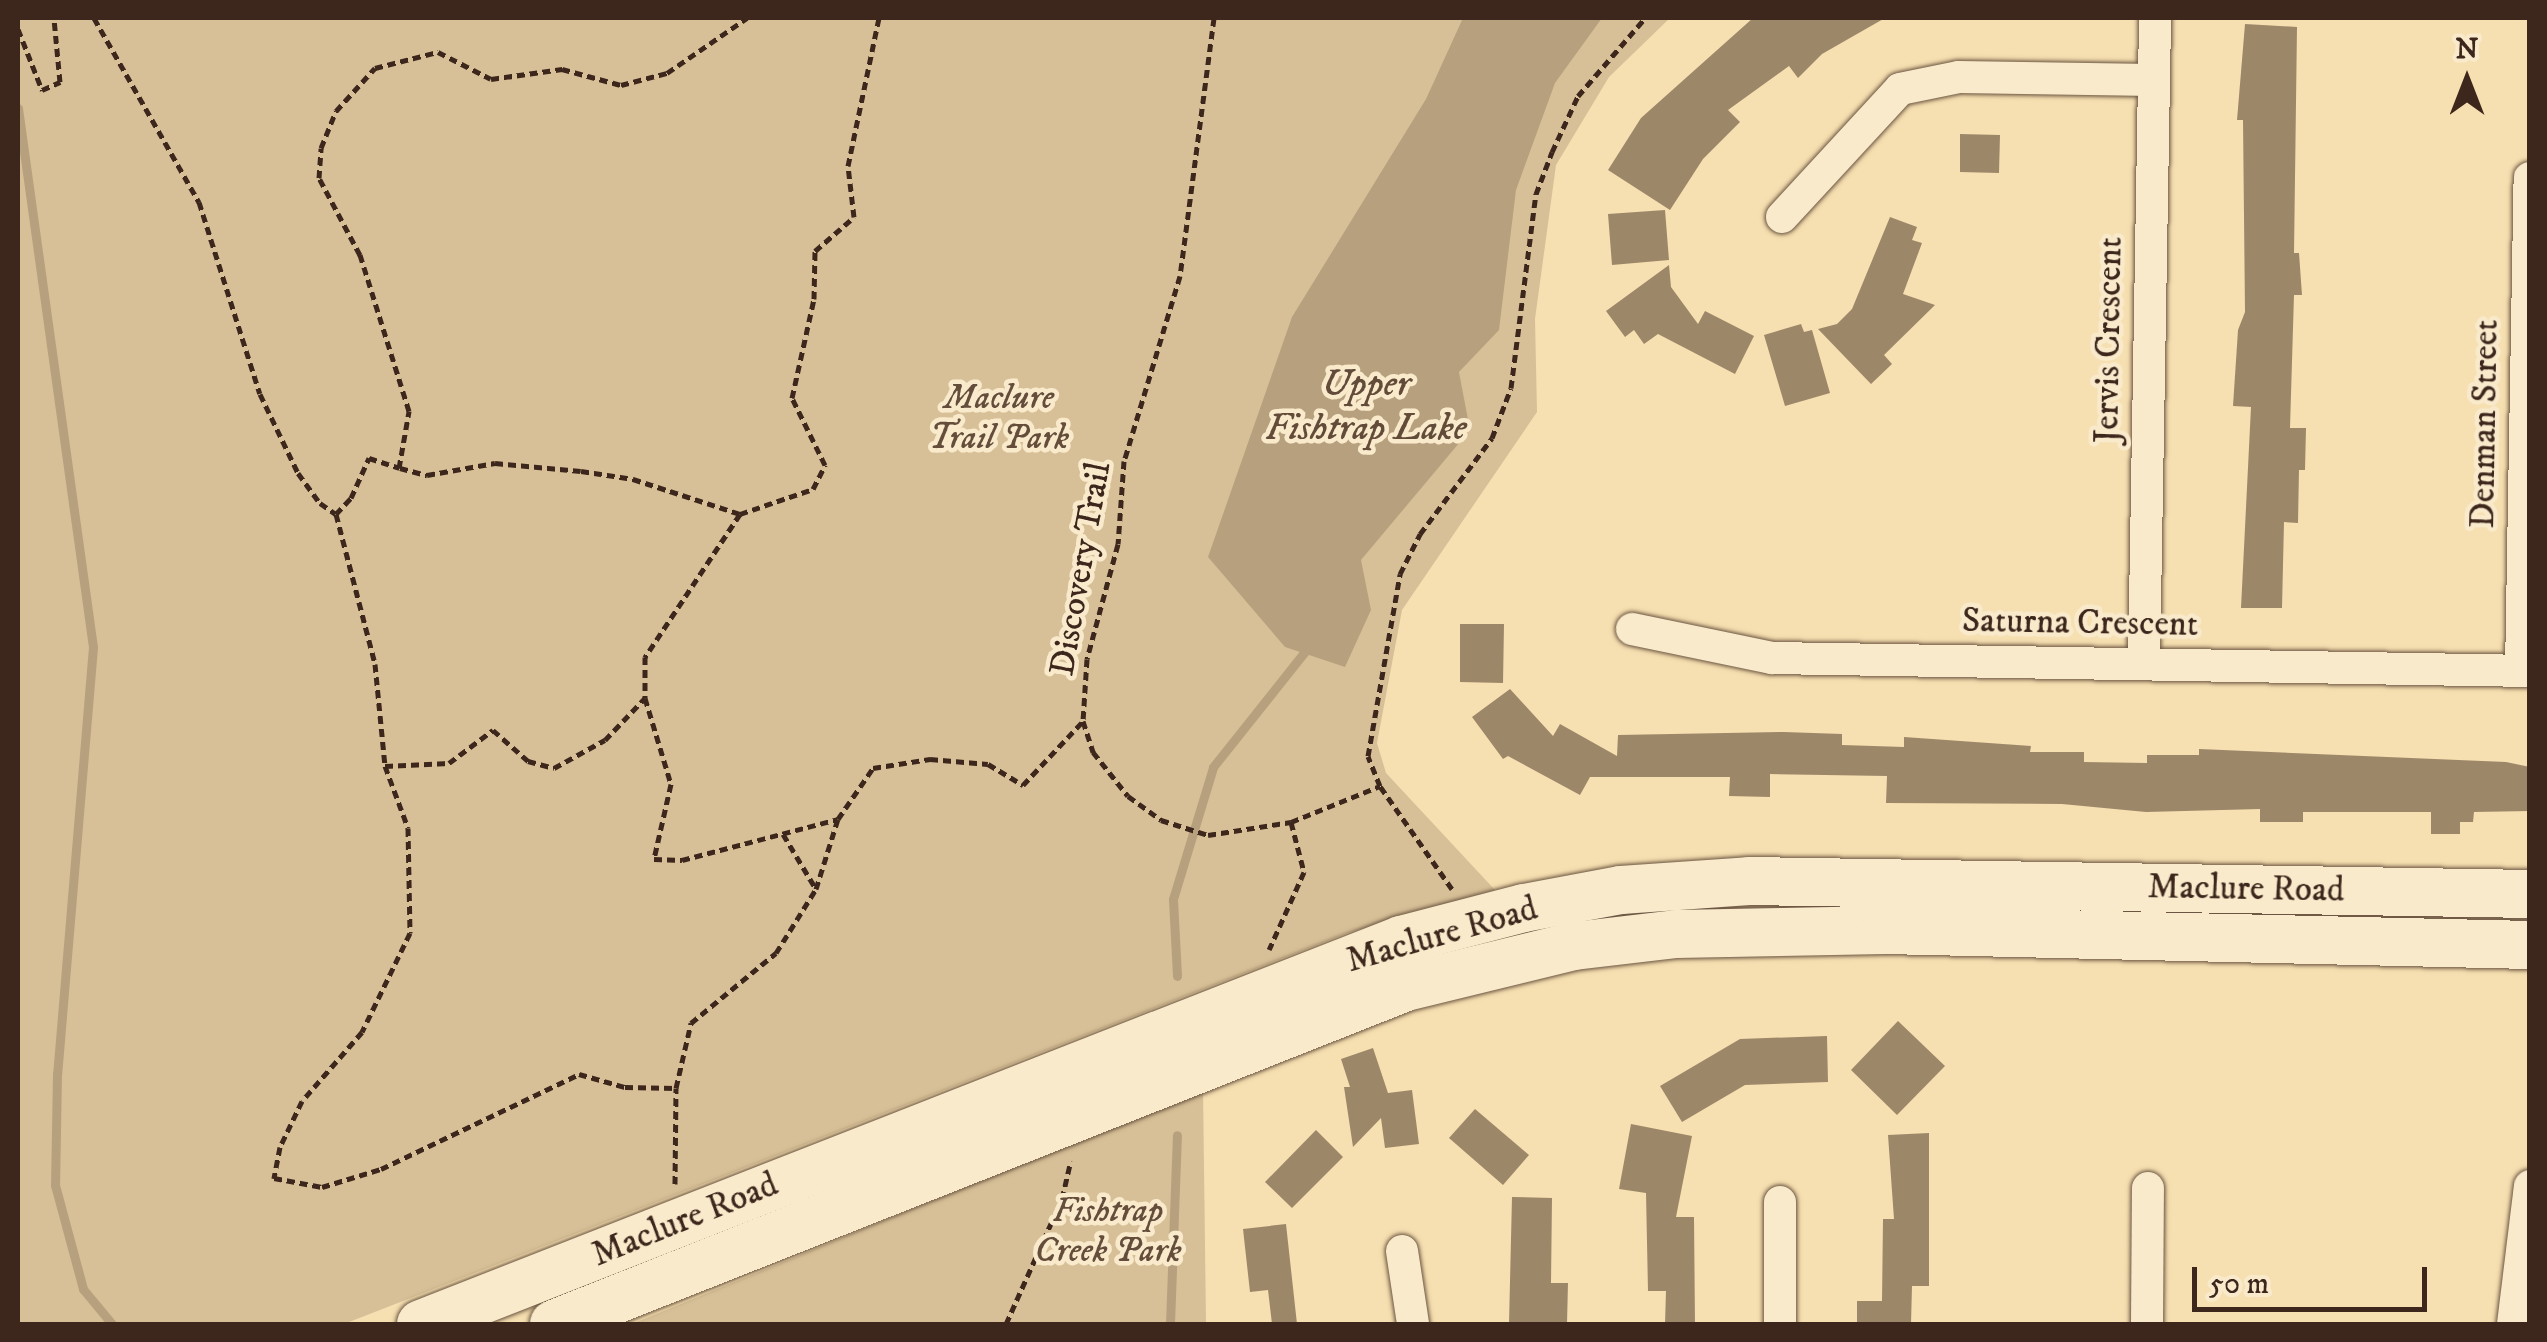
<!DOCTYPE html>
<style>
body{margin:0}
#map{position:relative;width:2547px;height:1342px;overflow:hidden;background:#f6dfb0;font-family:"IM FELL DW Pica",serif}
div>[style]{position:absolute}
.green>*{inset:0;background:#d7c097}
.water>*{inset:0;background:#b7a07e}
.stream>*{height:9px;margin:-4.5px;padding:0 4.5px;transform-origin:4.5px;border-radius:4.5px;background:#b7a07e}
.building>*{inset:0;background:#9d8769}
.path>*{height:5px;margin-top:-2.5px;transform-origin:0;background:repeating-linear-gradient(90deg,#3d271c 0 8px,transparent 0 13px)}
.roads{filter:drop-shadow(0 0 2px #6b5541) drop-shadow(0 0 2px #6b5541)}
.minor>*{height:32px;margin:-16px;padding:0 16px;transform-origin:16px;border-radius:16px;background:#f9eacc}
.secondary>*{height:48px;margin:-24px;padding:0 24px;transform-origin:24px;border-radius:24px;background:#f9eacc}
span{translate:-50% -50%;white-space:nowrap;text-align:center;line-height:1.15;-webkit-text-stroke:9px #f9eacc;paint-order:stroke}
.street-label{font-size:35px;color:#3d271c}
.park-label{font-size:35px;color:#644d3b;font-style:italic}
.water-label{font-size:38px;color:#624b39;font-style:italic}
.frame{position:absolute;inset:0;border:20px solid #3d271c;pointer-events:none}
.north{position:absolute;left:2417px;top:30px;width:100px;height:100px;-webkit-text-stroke:8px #f9eacc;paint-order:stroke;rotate:0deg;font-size:28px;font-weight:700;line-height:40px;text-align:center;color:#3d271c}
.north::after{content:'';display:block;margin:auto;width:35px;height:45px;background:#3d271c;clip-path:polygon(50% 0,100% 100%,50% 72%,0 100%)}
.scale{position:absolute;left:2192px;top:1267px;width:235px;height:45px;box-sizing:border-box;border:5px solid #3d271c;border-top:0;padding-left:12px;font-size:30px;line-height:35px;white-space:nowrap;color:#3d271c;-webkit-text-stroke:8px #f9eacc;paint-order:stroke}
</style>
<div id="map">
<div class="green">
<div style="clip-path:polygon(18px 18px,1670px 18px,1609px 77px,1556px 165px,1535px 319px,1537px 412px,1402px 610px,1377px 743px,1386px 773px,1495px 890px,1347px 933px,344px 1324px,18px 1324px)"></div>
<div style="clip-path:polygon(1203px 1090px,1206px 1324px,632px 1324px)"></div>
</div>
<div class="water">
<div style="clip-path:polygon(1463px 18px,1602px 18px,1555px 83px,1516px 190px,1499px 330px,1459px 372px,1470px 430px,1361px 560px,1371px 610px,1345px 667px,1285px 647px,1208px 557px,1292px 317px,1426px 99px)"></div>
</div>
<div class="stream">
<div style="left:18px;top:108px;width:544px;rotate:82.08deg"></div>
<div style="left:93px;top:647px;width:428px;rotate:94.8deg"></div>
<div style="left:57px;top:1073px;width:112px;rotate:91deg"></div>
<div style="left:55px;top:1185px;width:108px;rotate:74.9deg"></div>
<div style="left:83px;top:1289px;width:45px;rotate:50.4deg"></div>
<div style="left:1177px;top:976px;width:77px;rotate:-93deg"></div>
<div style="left:1173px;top:899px;width:138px;rotate:-73.1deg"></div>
<div style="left:1213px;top:767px;width:156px;rotate:-51.5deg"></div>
<div style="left:1170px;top:1324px;width:189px;rotate:-87.9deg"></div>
</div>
<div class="building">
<div style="clip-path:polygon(1753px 18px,1885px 18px,1822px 54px,1798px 78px,1789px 66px,1728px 110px,1740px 122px,1703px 159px,1670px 210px,1608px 170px,1641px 118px)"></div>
<div style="clip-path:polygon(2245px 24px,2297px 27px,2294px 253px,2299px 253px,2302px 295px,2294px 295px,2290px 428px,2306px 428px,2305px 470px,2299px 470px,2298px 523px,2284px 522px,2282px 608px,2241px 608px,2251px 407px,2233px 406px,2238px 330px,2245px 312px,2243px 120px,2237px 120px)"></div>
<div style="clip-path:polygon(1960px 134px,2000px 135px,1999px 173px,1960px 172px)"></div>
<div style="clip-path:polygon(1665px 210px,1669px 260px,1612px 265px,1608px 214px)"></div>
<div style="clip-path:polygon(1890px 217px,1917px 227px,1912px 240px,1922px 243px,1903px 294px,1935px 305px,1884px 355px,1892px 364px,1871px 384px,1818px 329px,1837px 324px,1852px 309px)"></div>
<div style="clip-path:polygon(1669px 265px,1671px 287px,1698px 324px,1705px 311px,1754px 336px,1735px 374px,1658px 334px,1644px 344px,1634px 330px,1625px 337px,1606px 311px)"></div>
<div style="clip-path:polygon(1801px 324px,1804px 332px,1812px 330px,1830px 393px,1785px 406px,1764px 335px)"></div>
<div style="clip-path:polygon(1460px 624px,1504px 624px,1503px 683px,1460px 682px)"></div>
<div style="clip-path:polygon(1510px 689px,1553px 736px,1560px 724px,1617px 756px,1618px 735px,1784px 732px,1842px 734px,1842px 745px,1904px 747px,1904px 737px,2031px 746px,2030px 752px,2084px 752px,2084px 762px,2147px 763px,2147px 755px,2199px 755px,2199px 749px,2506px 762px,2530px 767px,2530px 811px,2474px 812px,2473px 822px,2460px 822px,2460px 834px,2431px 834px,2431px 812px,2303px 812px,2303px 822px,2260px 822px,2260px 809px,2146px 812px,2062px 804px,1886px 803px,1887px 776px,1770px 774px,1770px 797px,1729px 796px,1730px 777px,1590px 777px,1580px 795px,1508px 756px,1503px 759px,1472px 717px)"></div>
<div style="clip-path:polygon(1898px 1021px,1945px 1066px,1897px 1115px,1851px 1070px)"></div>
<div style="clip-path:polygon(1827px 1036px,1828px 1082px,1745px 1085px,1682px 1122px,1660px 1086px,1740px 1039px)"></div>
<div style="clip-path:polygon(1373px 1048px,1388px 1093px,1412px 1090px,1419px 1144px,1385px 1148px,1381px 1118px,1353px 1147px,1344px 1087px,1350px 1087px,1341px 1059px)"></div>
<div style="clip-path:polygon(1475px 1109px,1529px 1155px,1503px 1185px,1449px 1138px)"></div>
<div style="clip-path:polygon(1631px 1124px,1692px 1136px,1676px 1217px,1694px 1217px,1695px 1324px,1665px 1324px,1666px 1291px,1648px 1291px,1646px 1193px,1619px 1189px)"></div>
<div style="clip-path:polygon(1316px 1130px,1343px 1157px,1292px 1208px,1265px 1182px)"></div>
<div style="clip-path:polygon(1929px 1133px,1929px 1286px,1912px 1286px,1911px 1324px,1857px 1324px,1857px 1301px,1882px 1301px,1883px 1219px,1894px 1219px,1888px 1135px)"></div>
<div style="clip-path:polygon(1512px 1197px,1552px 1198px,1551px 1283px,1568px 1283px,1567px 1324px,1509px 1324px)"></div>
<div style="clip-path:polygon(1286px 1224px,1297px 1324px,1272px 1324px,1268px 1290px,1250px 1292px,1243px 1229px)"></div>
</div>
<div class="path">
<div style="left:94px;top:18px;width:212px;rotate:60.3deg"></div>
<div style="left:199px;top:202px;width:201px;rotate:72.4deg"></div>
<div style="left:260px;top:394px;width:88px;rotate:64.3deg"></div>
<div style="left:298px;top:473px;width:37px;rotate:54deg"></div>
<div style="left:320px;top:503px;width:19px;rotate:35deg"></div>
<div style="left:336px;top:514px;width:22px;rotate:-47deg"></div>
<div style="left:351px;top:498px;width:44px;rotate:-65.8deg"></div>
<div style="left:369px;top:458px;width:32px;rotate:18deg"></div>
<div style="left:399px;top:468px;width:58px;rotate:-80deg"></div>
<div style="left:409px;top:411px;width:164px;rotate:-107.4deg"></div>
<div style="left:360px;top:255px;width:87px;rotate:-118deg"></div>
<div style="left:319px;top:178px;width:30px;rotate:-86deg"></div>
<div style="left:321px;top:148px;width:40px;rotate:-68deg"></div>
<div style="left:336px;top:111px;width:58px;rotate:-47.8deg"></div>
<div style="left:375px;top:68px;width:65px;rotate:-14.3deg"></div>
<div style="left:438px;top:52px;width:59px;rotate:27deg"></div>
<div style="left:491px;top:79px;width:72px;rotate:-8deg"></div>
<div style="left:562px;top:69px;width:61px;rotate:15.2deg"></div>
<div style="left:621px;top:85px;width:48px;rotate:-14.6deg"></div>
<div style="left:667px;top:73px;width:97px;rotate:-34.5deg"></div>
<div style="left:1214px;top:18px;width:260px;rotate:97.5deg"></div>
<div style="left:1180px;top:276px;width:193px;rotate:106.8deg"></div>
<div style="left:1124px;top:461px;width:83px;rotate:94.1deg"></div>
<div style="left:1118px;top:544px;width:119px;rotate:105.1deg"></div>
<div style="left:1087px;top:659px;width:62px;rotate:93.7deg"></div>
<div style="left:1083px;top:721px;width:33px;rotate:72deg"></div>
<div style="left:1093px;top:752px;width:56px;rotate:51.5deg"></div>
<div style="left:1128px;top:796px;width:41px;rotate:36deg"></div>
<div style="left:1161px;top:820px;width:49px;rotate:17.7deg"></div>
<div style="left:1208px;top:835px;width:84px;rotate:-8.9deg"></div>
<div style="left:1291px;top:822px;width:52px;rotate:75.4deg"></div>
<div style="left:1304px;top:872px;width:85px;rotate:114.2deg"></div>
<div style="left:18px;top:29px;width:66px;rotate:68.5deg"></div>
<div style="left:42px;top:90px;width:20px;rotate:-24deg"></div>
<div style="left:60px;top:82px;width:64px;rotate:-95.4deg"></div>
<div style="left:400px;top:468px;width:28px;rotate:15deg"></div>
<div style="left:427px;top:475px;width:69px;rotate:-10deg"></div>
<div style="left:495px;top:463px;width:86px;rotate:5.3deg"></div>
<div style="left:581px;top:471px;width:53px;rotate:8.7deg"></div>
<div style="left:633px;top:479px;width:113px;rotate:18.1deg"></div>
<div style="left:740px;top:514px;width:77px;rotate:-18.9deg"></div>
<div style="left:813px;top:489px;width:27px;rotate:-63deg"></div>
<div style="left:825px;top:465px;width:75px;rotate:-116.2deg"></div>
<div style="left:792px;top:398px;width:101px;rotate:-77.5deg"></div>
<div style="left:814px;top:299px;width:48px;rotate:-88.8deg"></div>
<div style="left:815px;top:251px;width:52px;rotate:-41.1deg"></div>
<div style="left:854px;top:217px;width:51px;rotate:-96.7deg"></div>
<div style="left:848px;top:166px;width:151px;rotate:-78.2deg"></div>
<div style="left:336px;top:514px;width:155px;rotate:75.4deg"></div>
<div style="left:375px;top:664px;width:102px;rotate:84.4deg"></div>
<div style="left:385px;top:766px;width:66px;rotate:69.6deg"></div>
<div style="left:408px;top:828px;width:105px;rotate:88.9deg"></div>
<div style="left:410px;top:933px;width:110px;rotate:115.9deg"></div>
<div style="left:362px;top:1032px;width:91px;rotate:131deg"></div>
<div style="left:302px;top:1101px;width:51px;rotate:115.6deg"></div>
<div style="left:280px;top:1147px;width:32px;rotate:101deg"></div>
<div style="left:274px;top:1178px;width:49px;rotate:10.6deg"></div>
<div style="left:322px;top:1187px;width:62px;rotate:-17deg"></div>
<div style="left:381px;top:1169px;width:220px;rotate:-25.6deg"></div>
<div style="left:579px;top:1074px;width:48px;rotate:15.8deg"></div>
<div style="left:625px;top:1087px;width:51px;rotate:1.1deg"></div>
<div style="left:740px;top:514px;width:172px;rotate:123.6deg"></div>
<div style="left:645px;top:657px;width:41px;rotate:90deg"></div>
<div style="left:645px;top:698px;width:90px;rotate:73.2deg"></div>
<div style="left:671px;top:784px;width:77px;rotate:102.8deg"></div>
<div style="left:654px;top:859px;width:28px;rotate:2deg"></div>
<div style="left:682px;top:860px;width:161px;rotate:-14.7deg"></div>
<div style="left:838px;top:819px;width:62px;rotate:-55.5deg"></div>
<div style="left:873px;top:768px;width:58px;rotate:-9deg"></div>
<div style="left:930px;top:759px;width:58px;rotate:4.9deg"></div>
<div style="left:988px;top:764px;width:41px;rotate:31deg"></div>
<div style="left:1023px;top:785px;width:88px;rotate:-46.8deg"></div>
<div style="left:385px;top:766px;width:64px;rotate:-2.7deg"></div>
<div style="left:449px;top:763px;width:55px;rotate:-36.9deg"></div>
<div style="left:493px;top:730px;width:47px;rotate:41.5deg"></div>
<div style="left:528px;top:761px;width:27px;rotate:15deg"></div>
<div style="left:554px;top:768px;width:58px;rotate:-28.8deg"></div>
<div style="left:605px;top:740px;width:58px;rotate:-46.4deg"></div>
<div style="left:1291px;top:822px;width:96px;rotate:-22deg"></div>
<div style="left:783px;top:834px;width:64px;rotate:59deg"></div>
<div style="left:1452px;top:889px;width:126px;rotate:-125deg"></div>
<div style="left:1380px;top:786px;width:32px;rotate:-112deg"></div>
<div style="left:1368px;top:756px;width:185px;rotate:-80deg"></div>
<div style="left:1400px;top:574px;width:45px;rotate:-63.4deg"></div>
<div style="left:1420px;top:534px;width:120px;rotate:-53.1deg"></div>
<div style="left:1492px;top:438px;width:53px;rotate:-69.2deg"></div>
<div style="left:1511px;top:388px;width:196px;rotate:-82.7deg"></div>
<div style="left:1536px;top:194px;width:45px;rotate:-69.1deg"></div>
<div style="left:1552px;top:152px;width:62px;rotate:-65.1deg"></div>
<div style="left:1578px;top:96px;width:103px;rotate:-49.3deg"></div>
<div style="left:675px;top:1184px;width:96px;rotate:-89.4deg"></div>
<div style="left:676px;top:1088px;width:67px;rotate:-77deg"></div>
<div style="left:691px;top:1023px;width:110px;rotate:-39.5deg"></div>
<div style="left:776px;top:953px;width:75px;rotate:-58deg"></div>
<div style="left:816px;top:889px;width:73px;rotate:-72.6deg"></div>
<div style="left:1006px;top:1324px;width:137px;rotate:-65.9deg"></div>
<div style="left:1062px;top:1199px;width:39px;rotate:-77deg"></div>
</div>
<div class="roads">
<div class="minor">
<div style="left:1782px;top:217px;width:174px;rotate:-47.3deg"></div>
<div style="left:1900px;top:89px;width:60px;rotate:-11.5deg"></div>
<div style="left:1959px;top:77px;width:194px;rotate:0.9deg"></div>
<div style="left:1632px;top:629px;width:143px;rotate:11.7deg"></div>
<div style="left:1772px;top:658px;width:758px;rotate:0.98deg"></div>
<div style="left:2144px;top:664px;width:646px;rotate:-89.02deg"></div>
<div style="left:2521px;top:671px;width:493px;rotate:-89deg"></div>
<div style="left:1780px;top:1202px;width:122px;rotate:90deg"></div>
<div style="left:1402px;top:1251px;width:74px;rotate:81.4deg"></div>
<div style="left:2147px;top:1324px;width:136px;rotate:-89.6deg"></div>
<div style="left:2513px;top:1324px;width:139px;rotate:-83deg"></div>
</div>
<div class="secondary">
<div style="left:421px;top:1324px;width:1053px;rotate:-21.4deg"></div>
<div style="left:1401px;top:940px;width:127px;rotate:-14.6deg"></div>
<div style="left:1524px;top:908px;width:99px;rotate:-10.5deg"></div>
<div style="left:1621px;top:890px;width:128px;rotate:-4deg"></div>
<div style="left:1749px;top:881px;width:781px;rotate:0.95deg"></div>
<div style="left:554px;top:1324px;width:916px;rotate:-21.58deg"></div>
<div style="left:1406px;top:987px;width:173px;rotate:-13.7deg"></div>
<div style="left:1574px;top:946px;width:103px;rotate:-6.7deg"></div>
<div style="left:1676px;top:934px;width:209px;rotate:-1.1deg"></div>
<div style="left:1885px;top:930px;width:645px;rotate:1.33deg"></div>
</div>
</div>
<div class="street-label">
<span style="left:2109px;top:340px;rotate:-89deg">Jervis Crescent</span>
<span style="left:2485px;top:424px;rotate:-89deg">Denman Street</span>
<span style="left:1081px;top:569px;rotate:-80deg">Discovery Trail</span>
<span style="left:2080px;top:623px;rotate:1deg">Saturna Crescent</span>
<span style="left:2246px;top:889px;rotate:1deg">Maclure Road</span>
<span style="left:1442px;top:935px;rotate:-16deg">Maclure Road</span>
<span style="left:685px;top:1220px;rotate:-22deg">Maclure Road</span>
</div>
<div class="park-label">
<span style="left:999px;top:418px">Maclure<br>Trail Park</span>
<span style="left:1108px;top:1231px">Fishtrap<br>Creek Park</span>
</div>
<div class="water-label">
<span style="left:1366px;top:407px">Upper<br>Fishtrap Lake</span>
</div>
<div class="frame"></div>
<div class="north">N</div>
<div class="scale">50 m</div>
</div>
